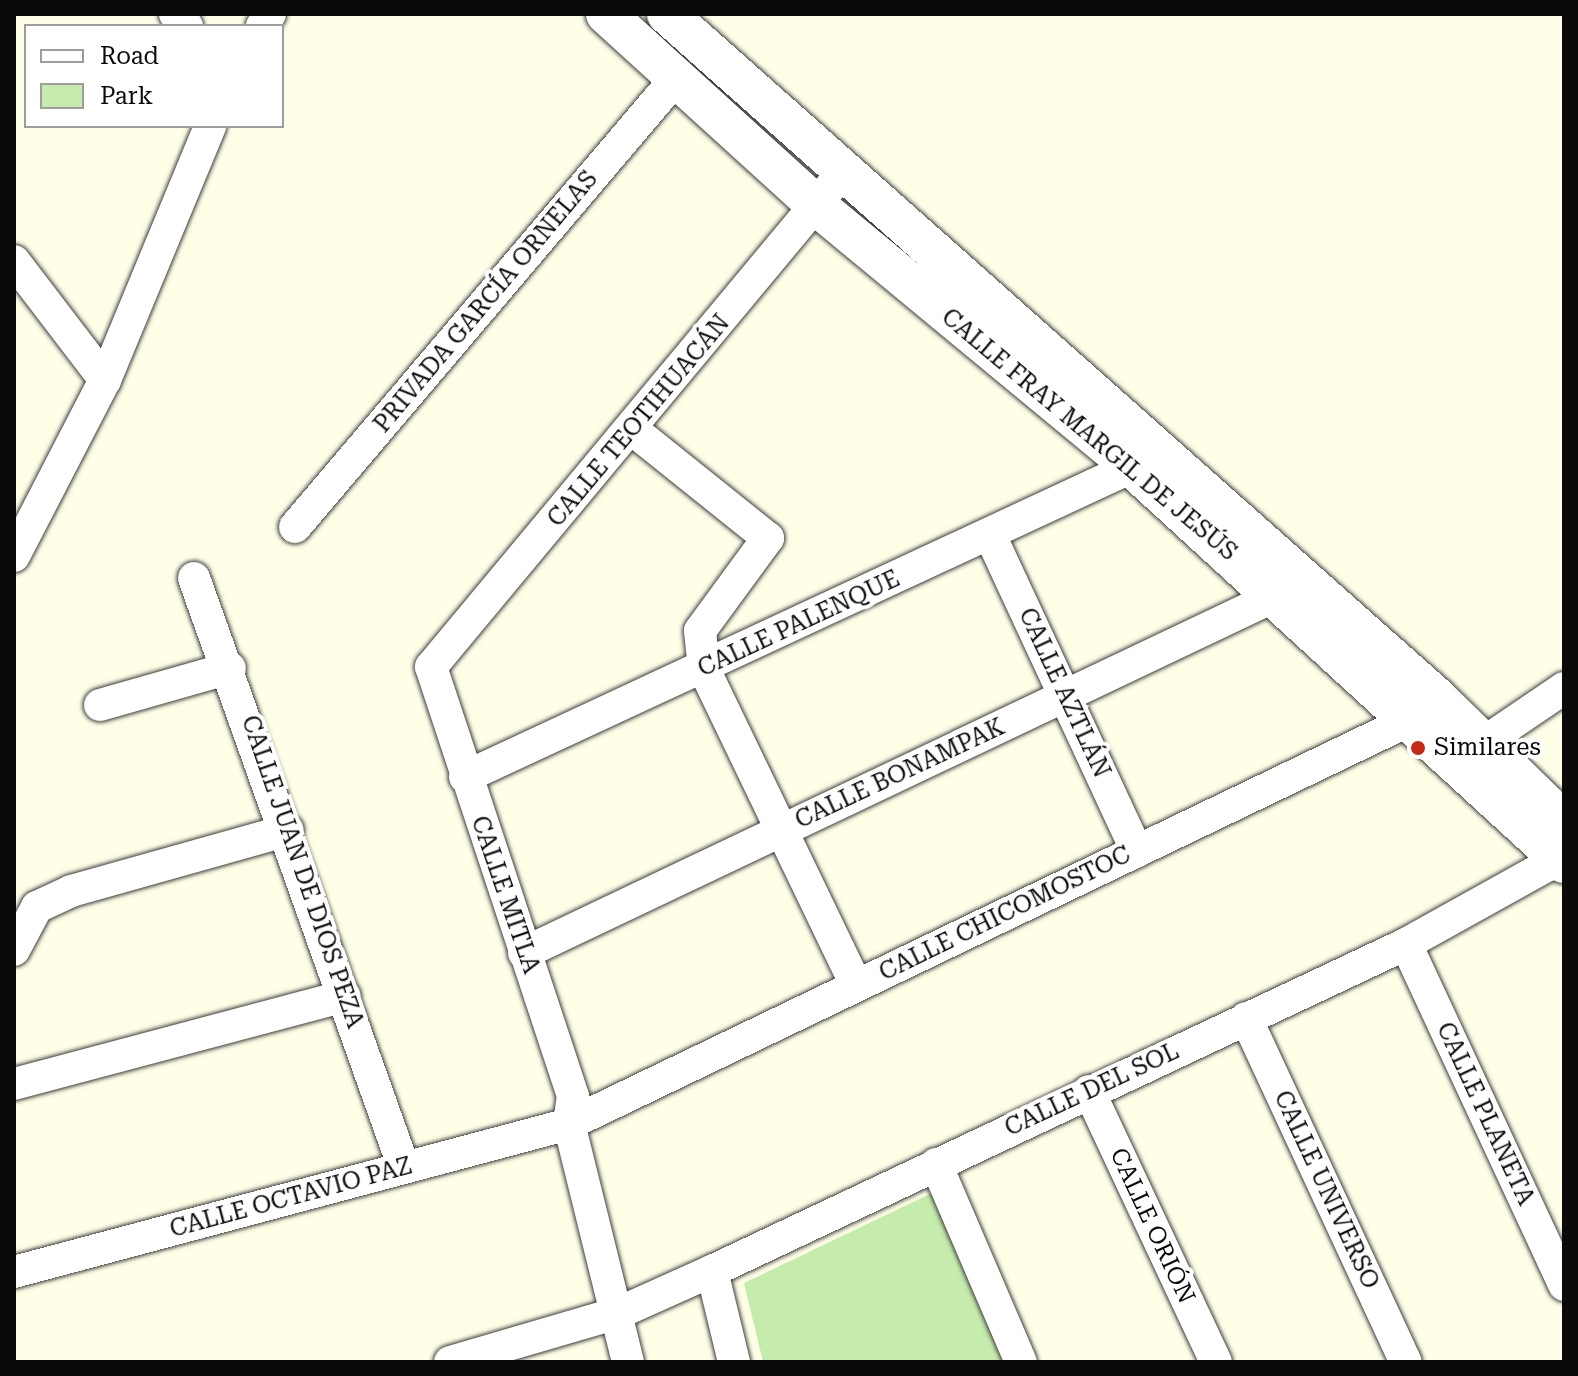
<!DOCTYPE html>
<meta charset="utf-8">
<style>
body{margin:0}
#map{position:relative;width:1578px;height:1376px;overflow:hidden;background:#fffee7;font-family:"Roboto Serif",serif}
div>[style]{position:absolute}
.green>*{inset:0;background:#c5ecad}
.roads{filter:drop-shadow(0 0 2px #3d3d3d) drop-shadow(0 0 2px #3d3d3d)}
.minor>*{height:32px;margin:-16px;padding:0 16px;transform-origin:16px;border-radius:16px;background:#fff}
.tertiary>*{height:40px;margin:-20px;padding:0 20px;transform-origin:20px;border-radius:20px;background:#fff}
.dots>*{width:22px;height:22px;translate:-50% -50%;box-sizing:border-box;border:4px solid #fff;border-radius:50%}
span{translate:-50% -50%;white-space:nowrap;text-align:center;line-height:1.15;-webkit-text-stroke:8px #fff;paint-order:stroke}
.street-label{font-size:24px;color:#0a0a0a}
.poi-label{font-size:24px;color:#0a0a0a}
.left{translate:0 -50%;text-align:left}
.frame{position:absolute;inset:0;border:16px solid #0a0a0a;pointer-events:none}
.legend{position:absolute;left:24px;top:24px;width:260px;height:104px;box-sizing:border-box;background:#fff;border:2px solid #9d9d9d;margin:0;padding:10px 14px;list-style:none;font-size:24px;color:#0a0a0a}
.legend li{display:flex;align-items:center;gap:16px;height:40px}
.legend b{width:40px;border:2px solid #9d9d9d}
</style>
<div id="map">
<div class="green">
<div style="clip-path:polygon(932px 1193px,1008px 1362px,763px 1362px,744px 1283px)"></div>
</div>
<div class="roads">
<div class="minor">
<div style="left:175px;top:14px;width:17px;rotate:45deg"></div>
<div style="left:262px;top:26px;width:14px;rotate:-56deg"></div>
<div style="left:14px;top:261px;width:150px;rotate:52.6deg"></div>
<div style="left:633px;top:430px;width:173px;rotate:38.7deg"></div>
<div style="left:768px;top:538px;width:115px;rotate:126.2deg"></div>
<div style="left:700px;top:631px;width:38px;rotate:84deg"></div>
<div style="left:704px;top:669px;width:351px;rotate:64.3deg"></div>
<div style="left:295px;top:527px;width:590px;rotate:-49.67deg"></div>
<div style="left:990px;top:535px;width:349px;rotate:65.1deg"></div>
<div style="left:14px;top:556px;width:198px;rotate:-62.7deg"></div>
<div style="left:105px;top:380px;width:275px;rotate:-67.5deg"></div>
<div style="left:194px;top:578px;width:626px;rotate:70.41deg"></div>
<div style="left:100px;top:705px;width:135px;rotate:-15.9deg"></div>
<div style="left:1464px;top:756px;width:121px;rotate:-34.2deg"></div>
<div style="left:465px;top:777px;width:736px;rotate:-24.93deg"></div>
<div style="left:1406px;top:944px;width:376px;rotate:65.1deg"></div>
<div style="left:14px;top:950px;width:49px;rotate:-61.9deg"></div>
<div style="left:37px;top:907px;width:38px;rotate:-25deg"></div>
<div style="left:71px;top:891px;width:225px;rotate:-15.7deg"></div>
<div style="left:524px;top:953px;width:832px;rotate:-25.42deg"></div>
<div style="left:1246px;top:1018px;width:379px;rotate:65.1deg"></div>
<div style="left:14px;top:1084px;width:342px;rotate:-14.9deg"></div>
<div style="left:1089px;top:1091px;width:299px;rotate:64.9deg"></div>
<div style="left:936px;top:1164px;width:215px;rotate:66.8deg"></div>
<div style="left:712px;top:1271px;width:94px;rotate:76.4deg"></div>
<div style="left:14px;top:1272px;width:574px;rotate:-14.93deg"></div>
<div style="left:569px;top:1124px;width:931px;rotate:-25.66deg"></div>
<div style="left:1408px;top:721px;width:23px;rotate:-40deg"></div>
<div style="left:450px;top:1362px;width:175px;rotate:-16.3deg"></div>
<div style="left:618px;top:1313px;width:103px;rotate:-24.1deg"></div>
<div style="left:712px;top:1271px;width:767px;rotate:-25.23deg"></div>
<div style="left:1406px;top:944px;width:181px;rotate:-29.1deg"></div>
<div style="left:628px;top:1362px;width:245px;rotate:-103.9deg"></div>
<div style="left:569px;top:1124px;width:28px;rotate:-82deg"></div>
<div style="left:573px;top:1096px;width:452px;rotate:-108.3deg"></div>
<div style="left:431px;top:667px;width:644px;rotate:-50.23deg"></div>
</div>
<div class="tertiary">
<div style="left:606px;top:14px;width:285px;rotate:42.3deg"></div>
<div style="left:817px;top:206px;width:409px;rotate:39.6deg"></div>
<div style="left:1132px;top:467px;width:586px;rotate:42.51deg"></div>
<div style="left:667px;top:14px;width:1029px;rotate:41.61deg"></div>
<div style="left:1436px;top:697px;width:179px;rotate:44.3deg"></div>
</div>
</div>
<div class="dots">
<div style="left:1418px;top:748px;background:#c52817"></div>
</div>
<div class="street-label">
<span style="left:486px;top:302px;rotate:-50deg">PRIVADA GARCÍA ORNELAS</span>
<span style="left:639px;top:421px;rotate:-50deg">CALLE TEOTIHUACÁN</span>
<span style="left:1089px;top:435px;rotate:40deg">CALLE FRAY MARGIL DE JESÚS</span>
<span style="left:799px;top:624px;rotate:-25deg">CALLE PALENQUE</span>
<span style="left:1064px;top:693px;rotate:65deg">CALLE AZTLÁN</span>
<span style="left:900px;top:774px;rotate:-25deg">CALLE BONAMPAK</span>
<span style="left:302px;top:872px;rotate:71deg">CALLE JUAN DE DIOS PEZA</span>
<span style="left:505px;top:895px;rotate:71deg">CALLE MITLA</span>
<span style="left:1005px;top:914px;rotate:-26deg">CALLE CHICOMOSTOC</span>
<span style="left:1092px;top:1090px;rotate:-25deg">CALLE DEL SOL</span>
<span style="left:1485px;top:1114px;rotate:65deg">CALLE PLANETA</span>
<span style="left:1326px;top:1190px;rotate:65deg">CALLE UNIVERSO</span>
<span style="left:291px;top:1198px;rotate:-15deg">CALLE OCTAVIO PAZ</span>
<span style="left:1152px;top:1226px;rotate:65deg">CALLE ORIÓN</span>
</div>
<div class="poi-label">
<span class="left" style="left:1434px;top:748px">Similares</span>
</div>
<div class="frame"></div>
<ul class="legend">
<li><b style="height:10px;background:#fff"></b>Road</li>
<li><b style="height:22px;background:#c5ecad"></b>Park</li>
</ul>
</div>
